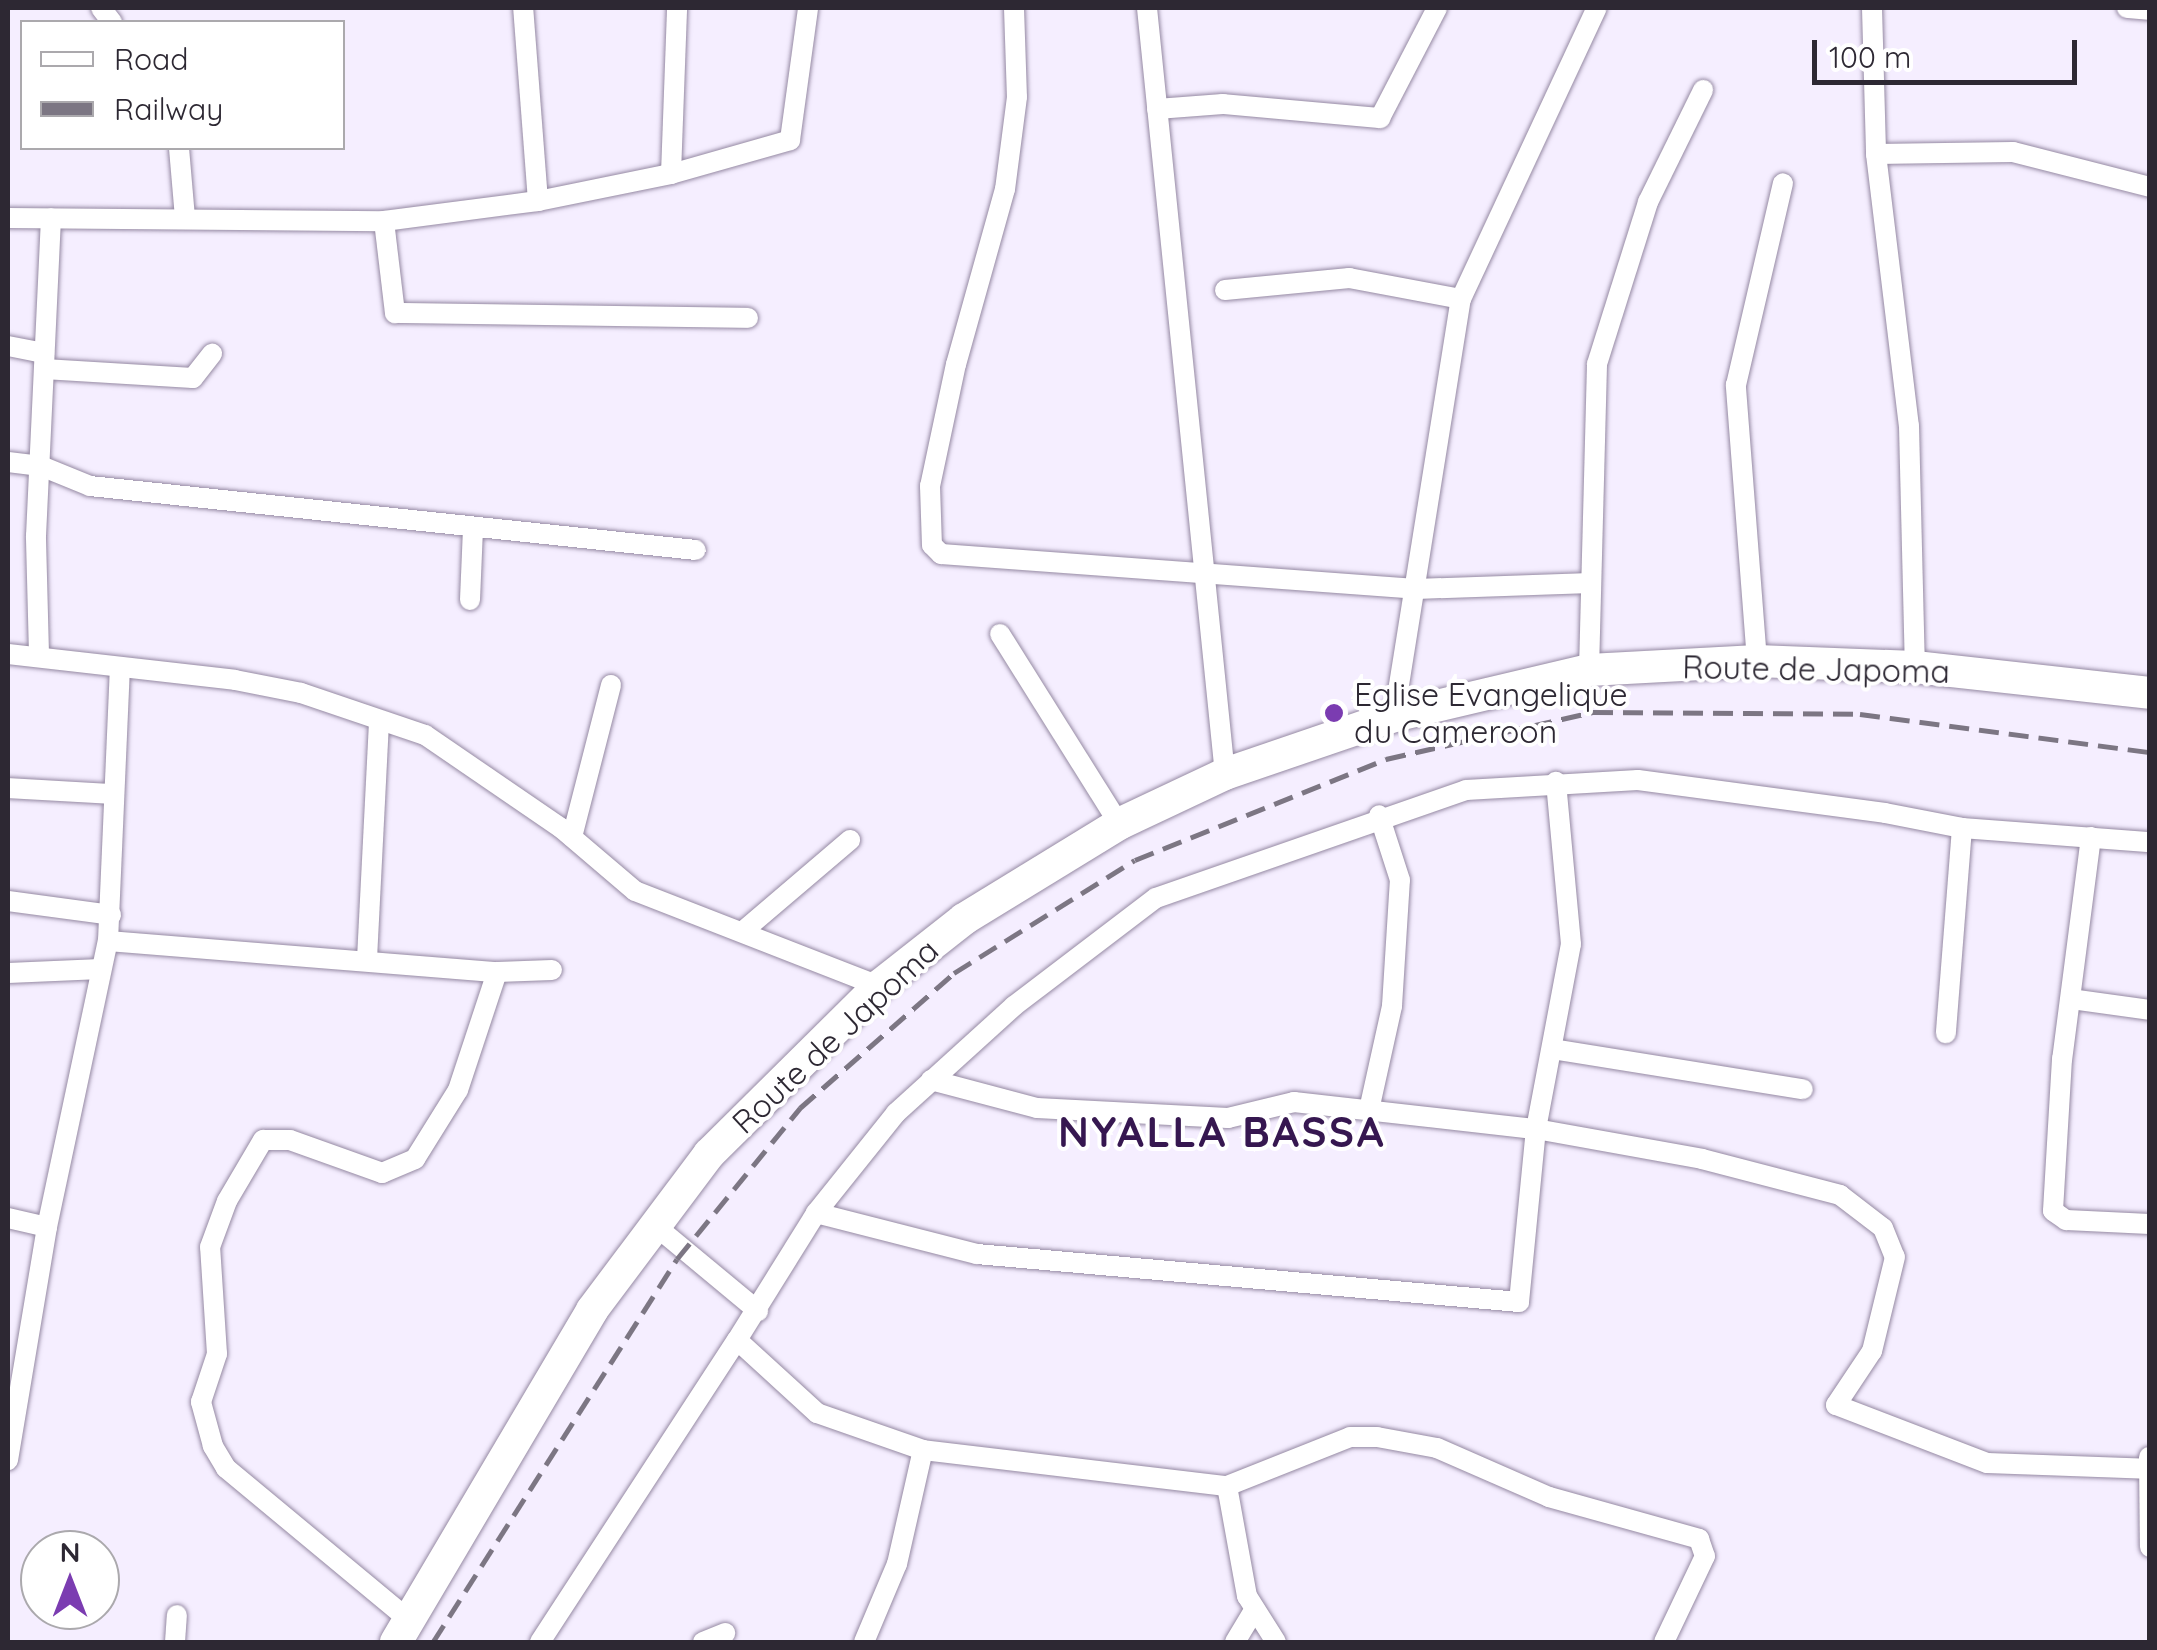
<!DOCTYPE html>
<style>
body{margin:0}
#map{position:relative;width:2157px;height:1650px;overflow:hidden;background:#f5eeff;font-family:Quicksand,sans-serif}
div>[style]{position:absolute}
.roads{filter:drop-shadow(0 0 2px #9589a3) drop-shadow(0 0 2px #9589a3)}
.minor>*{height:20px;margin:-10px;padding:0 10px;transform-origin:10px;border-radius:10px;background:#fff}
.primary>*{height:32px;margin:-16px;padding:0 16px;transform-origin:16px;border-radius:16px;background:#fff}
.rail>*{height:5px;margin-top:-2.5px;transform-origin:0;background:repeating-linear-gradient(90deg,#7c7683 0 20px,transparent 0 30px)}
.dots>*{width:28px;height:28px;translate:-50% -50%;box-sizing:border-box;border:5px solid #fff;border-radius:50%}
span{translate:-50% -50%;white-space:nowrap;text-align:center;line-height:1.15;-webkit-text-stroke:8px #fff;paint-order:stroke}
.street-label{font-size:32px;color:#2d2833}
.poi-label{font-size:32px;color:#2d2833}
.left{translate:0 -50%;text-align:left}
.district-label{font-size:42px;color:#361750;font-weight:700;letter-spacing:2.5px}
.frame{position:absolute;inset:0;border:10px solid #2d2833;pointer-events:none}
.legend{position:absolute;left:20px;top:20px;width:325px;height:130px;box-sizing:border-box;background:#fff;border:2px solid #aba9ad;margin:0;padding:12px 18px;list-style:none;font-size:30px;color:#2d2833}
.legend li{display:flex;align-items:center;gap:20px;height:50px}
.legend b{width:50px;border:2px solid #aba9ad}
.north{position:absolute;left:20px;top:1530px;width:100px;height:100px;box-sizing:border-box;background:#fff;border:2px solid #aba9ad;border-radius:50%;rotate:0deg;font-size:28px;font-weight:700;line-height:40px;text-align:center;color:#2d2833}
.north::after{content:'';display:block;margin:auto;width:35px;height:45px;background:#7b3cb1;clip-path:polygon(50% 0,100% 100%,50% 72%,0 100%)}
.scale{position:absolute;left:1812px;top:40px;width:265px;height:45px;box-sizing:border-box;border:5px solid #2d2833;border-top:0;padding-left:12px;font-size:30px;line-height:35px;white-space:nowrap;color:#2d2833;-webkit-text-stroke:8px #fff;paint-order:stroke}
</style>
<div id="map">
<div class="roads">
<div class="minor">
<div style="left:101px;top:8px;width:18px;rotate:52deg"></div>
<div style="left:1014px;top:8px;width:89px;rotate:88.1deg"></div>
<div style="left:1017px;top:97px;width:93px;rotate:97.4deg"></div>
<div style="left:1005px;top:189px;width:182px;rotate:105.6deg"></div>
<div style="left:956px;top:364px;width:125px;rotate:102deg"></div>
<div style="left:930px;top:486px;width:59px;rotate:88.1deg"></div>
<div style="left:932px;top:545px;width:13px;rotate:45deg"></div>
<div style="left:941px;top:554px;width:476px;rotate:4.2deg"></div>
<div style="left:1416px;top:589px;width:175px;rotate:-2deg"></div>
<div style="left:1147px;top:8px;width:770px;rotate:84.19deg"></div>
<div style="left:1872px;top:8px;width:146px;rotate:88.4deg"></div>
<div style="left:1876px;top:154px;width:274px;rotate:83.1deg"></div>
<div style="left:1909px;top:426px;width:241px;rotate:88.6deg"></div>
<div style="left:2127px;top:8px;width:23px;rotate:5deg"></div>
<div style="left:1157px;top:109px;width:66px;rotate:-4.3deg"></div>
<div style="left:1223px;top:104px;width:158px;rotate:5.1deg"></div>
<div style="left:1380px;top:118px;width:124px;rotate:-62.6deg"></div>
<div style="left:179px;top:148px;width:70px;rotate:85.1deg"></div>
<div style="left:1876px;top:154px;width:137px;rotate:-0.8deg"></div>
<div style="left:2013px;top:152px;width:141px;rotate:14.3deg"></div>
<div style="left:671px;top:174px;width:124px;rotate:-15.9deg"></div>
<div style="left:790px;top:140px;width:133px;rotate:-82.2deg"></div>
<div style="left:538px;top:201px;width:136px;rotate:-11.5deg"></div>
<div style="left:671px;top:174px;width:166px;rotate:-87.9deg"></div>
<div style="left:8px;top:218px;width:376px;rotate:0.5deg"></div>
<div style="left:384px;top:221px;width:155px;rotate:-7.4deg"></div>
<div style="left:538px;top:201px;width:194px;rotate:-94.4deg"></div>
<div style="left:384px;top:221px;width:93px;rotate:83.2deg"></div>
<div style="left:395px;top:313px;width:353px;rotate:0.8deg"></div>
<div style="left:1225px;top:290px;width:125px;rotate:-5.5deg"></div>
<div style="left:1349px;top:278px;width:114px;rotate:10.6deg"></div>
<div style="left:8px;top:346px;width:37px;rotate:11deg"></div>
<div style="left:44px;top:369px;width:149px;rotate:3.5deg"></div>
<div style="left:193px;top:378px;width:31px;rotate:-52deg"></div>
<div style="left:8px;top:462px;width:33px;rotate:7deg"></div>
<div style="left:41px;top:466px;width:53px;rotate:22.2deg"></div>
<div style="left:90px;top:486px;width:609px;rotate:6.03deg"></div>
<div style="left:470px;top:600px;width:73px;rotate:-87.6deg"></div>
<div style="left:1000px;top:634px;width:224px;rotate:57.9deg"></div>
<div style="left:8px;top:654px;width:228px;rotate:6.5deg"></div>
<div style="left:235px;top:680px;width:67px;rotate:11.1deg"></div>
<div style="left:301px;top:693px;width:131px;rotate:18.7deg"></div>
<div style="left:425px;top:735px;width:165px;rotate:34.4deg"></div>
<div style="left:561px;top:828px;width:97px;rotate:40.4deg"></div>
<div style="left:635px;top:891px;width:262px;rotate:21.3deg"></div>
<div style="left:39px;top:654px;width:118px;rotate:-91.5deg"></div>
<div style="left:36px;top:536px;width:318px;rotate:-87.3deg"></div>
<div style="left:1757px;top:661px;width:277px;rotate:-94.4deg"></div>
<div style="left:1736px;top:385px;width:207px;rotate:-76.9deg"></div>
<div style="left:1589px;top:670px;width:306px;rotate:-88.5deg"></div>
<div style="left:1597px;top:364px;width:170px;rotate:-72.5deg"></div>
<div style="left:1648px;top:202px;width:125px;rotate:-63.8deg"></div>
<div style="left:1394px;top:716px;width:422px;rotate:-80.9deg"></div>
<div style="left:1461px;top:299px;width:321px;rotate:-65deg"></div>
<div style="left:8px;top:788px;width:105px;rotate:3.3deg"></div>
<div style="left:1962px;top:828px;width:189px;rotate:4.3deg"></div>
<div style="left:572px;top:837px;width:157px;rotate:-75.6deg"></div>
<div style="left:2091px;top:837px;width:224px;rotate:97.4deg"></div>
<div style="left:2062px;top:1059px;width:152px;rotate:93.4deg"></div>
<div style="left:2053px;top:1211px;width:16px;rotate:35deg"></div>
<div style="left:2066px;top:1220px;width:84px;rotate:2.7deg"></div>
<div style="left:8px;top:901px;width:104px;rotate:7.7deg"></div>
<div style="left:742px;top:932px;width:142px;rotate:-40.4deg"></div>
<div style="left:108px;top:941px;width:273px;rotate:-87.5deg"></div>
<div style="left:367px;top:959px;width:238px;rotate:-87.1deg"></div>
<div style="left:8px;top:973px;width:93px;rotate:-2.5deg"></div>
<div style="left:2071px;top:999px;width:80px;rotate:7.9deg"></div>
<div style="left:1552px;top:1049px;width:254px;rotate:9.1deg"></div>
<div style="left:931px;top:1080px;width:110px;rotate:14.8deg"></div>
<div style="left:1037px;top:1108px;width:191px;rotate:3deg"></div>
<div style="left:1228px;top:1118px;width:68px;rotate:-13.6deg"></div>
<div style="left:1294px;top:1102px;width:244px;rotate:6.4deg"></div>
<div style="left:1536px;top:1129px;width:169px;rotate:10.2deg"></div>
<div style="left:1702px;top:1159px;width:143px;rotate:14.6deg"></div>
<div style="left:1840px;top:1195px;width:54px;rotate:37.5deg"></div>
<div style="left:1883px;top:1228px;width:31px;rotate:68deg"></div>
<div style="left:1895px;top:1257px;width:97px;rotate:103.7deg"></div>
<div style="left:1872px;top:1351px;width:65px;rotate:123.7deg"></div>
<div style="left:1836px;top:1405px;width:162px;rotate:21deg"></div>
<div style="left:1987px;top:1463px;width:160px;rotate:2.1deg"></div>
<div style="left:1369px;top:1110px;width:107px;rotate:-77.5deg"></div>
<div style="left:1392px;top:1006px;width:126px;rotate:-86.4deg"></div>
<div style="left:1400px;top:880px;width:68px;rotate:-107.9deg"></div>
<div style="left:816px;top:1213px;width:166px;rotate:14.3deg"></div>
<div style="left:977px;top:1254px;width:544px;rotate:5.06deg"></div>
<div style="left:1519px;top:1302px;width:174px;rotate:-84.4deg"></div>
<div style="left:1536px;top:1129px;width:188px;rotate:-79.3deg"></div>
<div style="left:1571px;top:944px;width:163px;rotate:-95.3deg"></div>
<div style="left:8px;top:1218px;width:40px;rotate:13deg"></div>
<div style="left:652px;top:1223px;width:138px;rotate:39.7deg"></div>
<div style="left:923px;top:1450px;width:112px;rotate:-160.8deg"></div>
<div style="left:817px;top:1413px;width:108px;rotate:-137.6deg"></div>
<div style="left:737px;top:1340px;width:150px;rotate:-58.1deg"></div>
<div style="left:816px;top:1213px;width:128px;rotate:-51.3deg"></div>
<div style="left:896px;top:1113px;width:159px;rotate:-42.2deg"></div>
<div style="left:1014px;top:1006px;width:178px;rotate:-37.3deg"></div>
<div style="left:1156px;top:898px;width:328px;rotate:-19.2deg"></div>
<div style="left:1466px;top:790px;width:172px;rotate:-3.3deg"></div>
<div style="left:1638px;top:780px;width:249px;rotate:7.6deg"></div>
<div style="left:1885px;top:813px;width:78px;rotate:11deg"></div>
<div style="left:1962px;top:828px;width:206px;rotate:94.5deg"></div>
<div style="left:2149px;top:1457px;width:90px;rotate:89.4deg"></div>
<div style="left:8px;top:1460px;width:236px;rotate:-80.5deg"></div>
<div style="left:47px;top:1227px;width:292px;rotate:-78deg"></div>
<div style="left:108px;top:941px;width:390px;rotate:4.6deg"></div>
<div style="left:497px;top:972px;width:55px;rotate:-2.1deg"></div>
<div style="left:1227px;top:1486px;width:132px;rotate:-21.7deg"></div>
<div style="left:1350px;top:1437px;width:27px"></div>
<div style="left:1377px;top:1437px;width:61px;rotate:10.4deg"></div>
<div style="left:1437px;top:1448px;width:122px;rotate:23.6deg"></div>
<div style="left:1549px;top:1497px;width:156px;rotate:15.6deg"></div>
<div style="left:1699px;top:1539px;width:18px;rotate:71deg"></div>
<div style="left:1705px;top:1556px;width:95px;rotate:115.5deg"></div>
<div style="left:409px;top:1620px;width:238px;rotate:-140.3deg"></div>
<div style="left:226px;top:1468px;width:26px;rotate:-121deg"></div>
<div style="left:213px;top:1446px;width:46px;rotate:-105.3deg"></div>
<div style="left:201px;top:1402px;width:51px;rotate:-71.6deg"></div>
<div style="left:217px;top:1354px;width:107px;rotate:-93.7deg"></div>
<div style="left:210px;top:1247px;width:49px;rotate:-69.7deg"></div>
<div style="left:227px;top:1201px;width:71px;rotate:-59.5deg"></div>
<div style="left:263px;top:1140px;width:27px"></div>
<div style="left:290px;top:1140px;width:98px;rotate:19.7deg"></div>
<div style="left:382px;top:1173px;width:36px;rotate:-23deg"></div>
<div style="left:415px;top:1159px;width:81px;rotate:-58.1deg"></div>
<div style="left:458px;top:1090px;width:124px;rotate:-71.7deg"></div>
<div style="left:175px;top:1642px;width:27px;rotate:-86deg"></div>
<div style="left:540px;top:1642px;width:361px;rotate:-56.9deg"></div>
<div style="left:703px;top:1642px;width:24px;rotate:-22deg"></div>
<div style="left:864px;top:1642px;width:85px;rotate:-67.1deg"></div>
<div style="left:897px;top:1564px;width:117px;rotate:-77.2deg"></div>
<div style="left:923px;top:1450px;width:306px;rotate:6.8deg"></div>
<div style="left:1227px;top:1486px;width:112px;rotate:79.7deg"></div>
<div style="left:1247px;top:1596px;width:54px;rotate:57.8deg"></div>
<div style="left:1235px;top:1642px;width:35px;rotate:-59deg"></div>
</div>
<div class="primary">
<div style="left:396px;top:1642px;width:386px;rotate:-59.4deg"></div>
<div style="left:592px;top:1310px;width:195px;rotate:-53.1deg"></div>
<div style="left:709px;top:1154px;width:239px;rotate:-44.7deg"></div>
<div style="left:879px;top:986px;width:108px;rotate:-38.2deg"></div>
<div style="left:964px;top:919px;width:182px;rotate:-31.5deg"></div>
<div style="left:1119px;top:824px;width:117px;rotate:-25.3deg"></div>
<div style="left:1225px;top:774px;width:179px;rotate:-18.9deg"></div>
<div style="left:1394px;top:716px;width:200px;rotate:-13.3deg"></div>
<div style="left:1589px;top:670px;width:168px;rotate:-3.1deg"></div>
<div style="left:1757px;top:661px;width:158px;rotate:2.2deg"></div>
<div style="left:1915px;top:667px;width:236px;rotate:6.3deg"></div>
</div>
</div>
<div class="rail">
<div style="left:433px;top:1642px;width:454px;rotate:-57.5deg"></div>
<div style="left:677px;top:1259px;width:195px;rotate:-50.8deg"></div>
<div style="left:800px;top:1108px;width:205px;rotate:-41.2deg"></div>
<div style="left:954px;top:973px;width:213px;rotate:-32deg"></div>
<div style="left:1135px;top:860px;width:271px;rotate:-21.9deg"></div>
<div style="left:1386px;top:759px;width:212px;rotate:-12.8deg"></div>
<div style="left:1593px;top:712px;width:267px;rotate:0.4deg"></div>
<div style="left:1860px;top:714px;width:292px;rotate:7.5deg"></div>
</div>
<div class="dots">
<div style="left:1334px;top:713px;background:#7b3cb1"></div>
</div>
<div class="street-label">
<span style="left:1816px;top:669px;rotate:1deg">Route de Japoma</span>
<span style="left:835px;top:1036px;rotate:-43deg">Route de Japoma</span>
</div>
<div class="poi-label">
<span class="left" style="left:1354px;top:713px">Eglise Evangelique<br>du Cameroon</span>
</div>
<div class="district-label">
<span style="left:1222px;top:1132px">NYALLA BASSA</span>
</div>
<div class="frame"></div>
<ul class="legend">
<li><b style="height:12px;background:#fff"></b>Road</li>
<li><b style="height:12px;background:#7c7683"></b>Railway</li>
</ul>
<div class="north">N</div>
<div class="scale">100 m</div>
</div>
